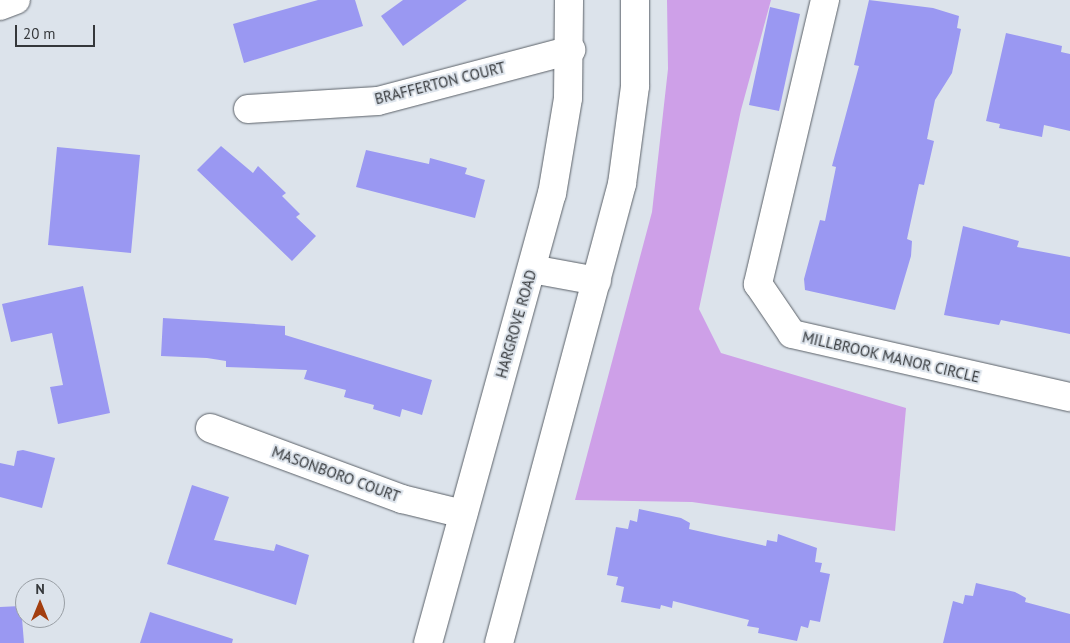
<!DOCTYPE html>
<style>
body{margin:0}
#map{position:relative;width:1070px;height:643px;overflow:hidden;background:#dce3eb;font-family:"PT Sans",sans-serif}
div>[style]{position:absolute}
.green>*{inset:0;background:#cea0e8}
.building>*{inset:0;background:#9a98f2}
.roads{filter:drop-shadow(0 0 1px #5b6168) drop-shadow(0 0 1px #5b6168)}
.minor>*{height:28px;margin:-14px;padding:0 14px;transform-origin:14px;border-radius:14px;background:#fff}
.tertiary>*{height:28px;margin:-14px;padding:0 14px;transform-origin:14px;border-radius:14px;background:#fff}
.primary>*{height:28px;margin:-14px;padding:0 14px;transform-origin:14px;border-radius:14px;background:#fff}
span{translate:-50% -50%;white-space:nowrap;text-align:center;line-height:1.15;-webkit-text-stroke:4px #dce3eb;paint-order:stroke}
.street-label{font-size:15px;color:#35383b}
.north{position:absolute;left:15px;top:578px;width:50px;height:50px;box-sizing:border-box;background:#dce3eb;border:1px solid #999fa5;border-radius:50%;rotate:0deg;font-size:14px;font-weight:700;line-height:20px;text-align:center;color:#35383b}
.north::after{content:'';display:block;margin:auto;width:18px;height:22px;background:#a33e0f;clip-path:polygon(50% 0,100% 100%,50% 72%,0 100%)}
.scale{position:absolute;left:15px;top:25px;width:80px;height:22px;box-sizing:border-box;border:2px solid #35383b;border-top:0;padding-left:6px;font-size:15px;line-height:18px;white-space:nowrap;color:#35383b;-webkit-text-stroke:4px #dce3eb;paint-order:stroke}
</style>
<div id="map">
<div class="green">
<div style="clip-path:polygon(667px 0,771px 0,741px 110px,699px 309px,721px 353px,906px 408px,895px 531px,692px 502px,575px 500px,652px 212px,668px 69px)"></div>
</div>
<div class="building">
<div style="clip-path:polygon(318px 0,355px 0,363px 26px,244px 63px,233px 24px)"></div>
<div style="clip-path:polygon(403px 0,467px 0,403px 46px,381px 16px)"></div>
<div style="clip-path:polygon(869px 0,933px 8px,959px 16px,957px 28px,961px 29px,952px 73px,935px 100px,927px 139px,934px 141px,924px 185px,919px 184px,907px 239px,912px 241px,911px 256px,895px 310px,805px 290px,804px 279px,820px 220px,825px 221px,836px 167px,832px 166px,859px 66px,854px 65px)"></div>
<div style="clip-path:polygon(770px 7px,800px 14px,779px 111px,749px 105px)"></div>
<div style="clip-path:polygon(1006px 33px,1062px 46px,1061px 52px,1070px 54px,1070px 131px,1044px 125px,1042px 137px,999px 128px,1000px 124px,986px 121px)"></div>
<div style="clip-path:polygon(221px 146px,253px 173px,258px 166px,286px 193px,282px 196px,300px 214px,296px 217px,316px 236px,292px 261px,197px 170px)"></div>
<div style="clip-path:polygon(57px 147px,140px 155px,131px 253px,48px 245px)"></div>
<div style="clip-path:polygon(366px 150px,429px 164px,430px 158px,467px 168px,465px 174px,485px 180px,475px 218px,356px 187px)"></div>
<div style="clip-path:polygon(963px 226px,1019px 241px,1017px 247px,1070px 257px,1070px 334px,1001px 320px,999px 325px,944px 315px)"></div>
<div style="clip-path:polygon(83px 286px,110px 413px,58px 424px,50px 387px,63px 385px,52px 333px,11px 342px,2px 304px)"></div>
<div style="clip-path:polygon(163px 318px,285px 326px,285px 335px,432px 380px,422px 415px,402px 409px,400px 417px,373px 409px,374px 405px,344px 397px,346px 390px,304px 379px,307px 370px,226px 367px,226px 361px,207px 358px,161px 356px)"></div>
<div style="clip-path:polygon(23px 450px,55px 458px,42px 508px,0 497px,0 463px,14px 466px,17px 451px)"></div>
<div style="clip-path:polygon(192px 485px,229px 497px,214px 540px,274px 551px,276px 544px,309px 555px,296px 605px,167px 564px)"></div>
<div style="clip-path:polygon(639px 509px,681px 518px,690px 523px,689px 529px,720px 536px,766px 546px,767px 540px,777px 542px,778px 534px,817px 548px,815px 562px,822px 563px,820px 572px,830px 574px,820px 622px,810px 620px,808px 628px,801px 626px,797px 641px,758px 633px,759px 628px,747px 626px,749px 620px,673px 601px,672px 608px,661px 605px,660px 609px,621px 602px,624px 587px,616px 585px,618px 577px,607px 575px,616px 527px,628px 529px,630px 520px,637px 522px)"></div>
<div style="clip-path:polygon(976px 583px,1015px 592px,1026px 598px,1025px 602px,1070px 614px,1070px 643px,943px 643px,953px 601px,963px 604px,965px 595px,973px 596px)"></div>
<div style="clip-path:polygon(21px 606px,24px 643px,0 643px,0 607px)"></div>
<div style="clip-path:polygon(150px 612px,233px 639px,232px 643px,140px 643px)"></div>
</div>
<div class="roads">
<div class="minor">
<div style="left:825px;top:0;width:292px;rotate:103.3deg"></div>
<div style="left:758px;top:284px;width:60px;rotate:55.8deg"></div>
<div style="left:792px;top:334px;width:285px;rotate:12.8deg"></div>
<div style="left:248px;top:109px;width:130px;rotate:-3.5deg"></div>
<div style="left:378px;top:101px;width:200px;rotate:-14.8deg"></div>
<div style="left:210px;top:428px;width:205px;rotate:20.3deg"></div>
<div style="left:402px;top:499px;width:63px;rotate:13.8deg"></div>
</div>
<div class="tertiary">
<div style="left:532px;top:269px;width:66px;rotate:10.5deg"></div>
<div style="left:428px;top:643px;width:466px;rotate:-74.6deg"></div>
<div style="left:552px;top:194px;width:97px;rotate:-80.5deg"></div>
<div style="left:568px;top:98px;width:98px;rotate:-89.4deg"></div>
<div style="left:499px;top:643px;width:475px;rotate:-75deg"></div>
<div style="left:622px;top:184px;width:99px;rotate:-82.4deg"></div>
<div style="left:635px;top:86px;width:86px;rotate:-90deg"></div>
</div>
<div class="primary">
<div style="left:0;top:6px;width:17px;rotate:-21deg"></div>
</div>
</div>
<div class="street-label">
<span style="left:440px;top:83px;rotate:-14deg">BRAFFERTON COURT</span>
<span style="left:516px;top:324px;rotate:-74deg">HARGROVE ROAD</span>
<span style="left:891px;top:357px;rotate:13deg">MILLBROOK MANOR CIRCLE</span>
<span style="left:336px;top:474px;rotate:20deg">MASONBORO COURT</span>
</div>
<div class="north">N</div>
<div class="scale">20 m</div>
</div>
